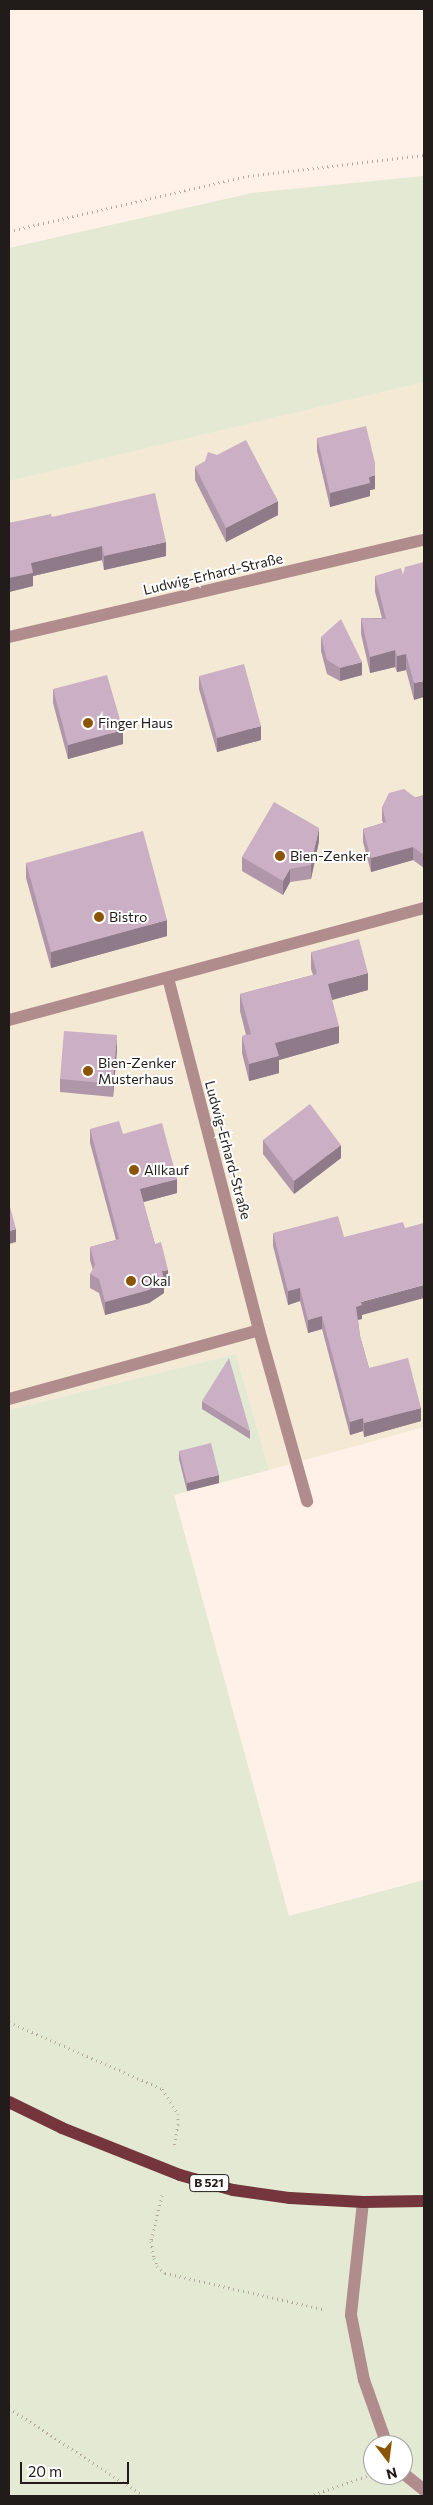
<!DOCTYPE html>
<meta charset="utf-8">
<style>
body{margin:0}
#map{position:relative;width:433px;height:2505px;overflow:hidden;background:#fff1e8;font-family:Commissioner,sans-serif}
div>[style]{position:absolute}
.commercial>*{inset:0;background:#f3e9d4}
.green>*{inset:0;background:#e3e9d2}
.path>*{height:3px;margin-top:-1.5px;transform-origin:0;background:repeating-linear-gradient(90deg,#b4a9a2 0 1px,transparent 0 5px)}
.lane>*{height:12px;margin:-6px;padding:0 6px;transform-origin:6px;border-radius:6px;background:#b18c8d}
.primary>*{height:12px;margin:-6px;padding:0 6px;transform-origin:6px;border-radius:6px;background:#74363c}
.wall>*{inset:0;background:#af96a9}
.shaded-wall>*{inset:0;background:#8e7a89}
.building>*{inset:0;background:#cbafc4}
.dots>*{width:14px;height:14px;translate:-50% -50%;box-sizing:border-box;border:2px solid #fff;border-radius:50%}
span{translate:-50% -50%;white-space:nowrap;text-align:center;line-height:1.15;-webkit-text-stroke:4px #fff;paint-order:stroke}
.shield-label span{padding:1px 4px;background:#fff;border:1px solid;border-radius:4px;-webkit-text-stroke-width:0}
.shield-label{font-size:12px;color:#211c19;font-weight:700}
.street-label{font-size:14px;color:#211c19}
.poi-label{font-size:14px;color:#211c19}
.left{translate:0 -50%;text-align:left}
.frame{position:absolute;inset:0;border:10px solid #211c19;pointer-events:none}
.north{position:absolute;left:363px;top:2435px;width:50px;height:50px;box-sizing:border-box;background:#fff;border:1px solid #a6a4a3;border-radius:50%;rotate:165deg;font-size:14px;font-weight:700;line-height:20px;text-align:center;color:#211c19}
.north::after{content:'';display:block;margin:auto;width:18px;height:22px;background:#8b5506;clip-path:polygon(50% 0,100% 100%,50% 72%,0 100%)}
.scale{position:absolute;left:20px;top:2462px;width:109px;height:22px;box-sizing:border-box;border:2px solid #211c19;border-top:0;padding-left:6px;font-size:15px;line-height:18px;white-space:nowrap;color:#211c19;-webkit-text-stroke:4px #fff;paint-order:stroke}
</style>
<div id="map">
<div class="commercial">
<div style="clip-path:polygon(424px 382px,424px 1427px,269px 1470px,236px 1354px,9px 1410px,9px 481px)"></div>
</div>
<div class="green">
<div style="clip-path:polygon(424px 176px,424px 382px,9px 481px,9px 248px,252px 193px)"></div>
<div style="clip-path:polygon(evenodd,236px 1354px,269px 1470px,174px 1495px,289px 1916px,424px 1880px,424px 2496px,9px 2496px,9px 1410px,236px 1354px,373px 2445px,403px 2445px,403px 2475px,373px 2475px,373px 2445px)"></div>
</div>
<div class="path">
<div style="left:9px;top:231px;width:245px;rotate:-13deg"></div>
<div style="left:248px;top:176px;width:177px;rotate:-6.8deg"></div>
<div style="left:9px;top:2022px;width:167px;rotate:23.6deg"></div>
<div style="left:162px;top:2089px;width:30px;rotate:57deg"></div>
<div style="left:178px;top:2114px;width:10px;rotate:90deg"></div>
<div style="left:178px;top:2124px;width:22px;rotate:100deg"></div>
<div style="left:162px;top:2195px;width:47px;rotate:103.4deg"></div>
<div style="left:151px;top:2241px;width:17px;rotate:80deg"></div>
<div style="left:154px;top:2258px;width:9px;rotate:69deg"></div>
<div style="left:157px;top:2266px;width:11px;rotate:41deg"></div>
<div style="left:165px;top:2273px;width:165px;rotate:12.9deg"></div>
<div style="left:9px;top:2408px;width:161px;rotate:33.1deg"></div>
<div style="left:309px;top:2496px;width:68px;rotate:-19deg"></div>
</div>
<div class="lane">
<div style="left:9px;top:637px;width:426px;rotate:-13.2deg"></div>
<div style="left:168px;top:978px;width:364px;rotate:75.5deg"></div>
<div style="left:9px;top:1020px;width:430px;rotate:-15.1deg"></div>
<div style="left:9px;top:1399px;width:259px;rotate:-15.4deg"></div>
<div style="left:259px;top:1330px;width:178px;rotate:74.3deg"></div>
<div style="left:363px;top:2202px;width:114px;rotate:96.1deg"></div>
<div style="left:351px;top:2315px;width:66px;rotate:78.7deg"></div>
<div style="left:364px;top:2380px;width:69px;rotate:70.5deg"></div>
<div style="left:403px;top:2473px;width:27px;rotate:39deg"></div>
</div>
<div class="primary">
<div style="left:9px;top:2102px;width:59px;rotate:26.1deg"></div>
<div style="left:62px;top:2128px;width:127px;rotate:21.7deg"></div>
<div style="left:180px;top:2175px;width:55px;rotate:15.8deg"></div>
<div style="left:233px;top:2190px;width:58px;rotate:8deg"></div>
<div style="left:290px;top:2198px;width:73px;rotate:3.1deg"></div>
<div style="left:363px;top:2202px;width:61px;rotate:-0.9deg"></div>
</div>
<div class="wall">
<div style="clip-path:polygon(317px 438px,375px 489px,370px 490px,370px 496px,330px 507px,317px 451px)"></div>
<div style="clip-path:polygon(217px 455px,278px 515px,226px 542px,195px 480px,195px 467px)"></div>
<div style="clip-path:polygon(52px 517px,166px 556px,104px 570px,102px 560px,33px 576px,33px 586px,9px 592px,9px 523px)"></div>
<div style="clip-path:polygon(424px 562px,414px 700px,406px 670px,397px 672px,395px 667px,370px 673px,361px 634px,361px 618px,382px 618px,375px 592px,375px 576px,403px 575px)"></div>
<div style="clip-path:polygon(321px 637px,362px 675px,340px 681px,327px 674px,321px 651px)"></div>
<div style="clip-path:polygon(199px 676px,261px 740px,217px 752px,199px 689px)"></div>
<div style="clip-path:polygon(53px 689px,123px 744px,68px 759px,53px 703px)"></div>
<div style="clip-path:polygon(424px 795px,424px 868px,413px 860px,371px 872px,363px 842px,363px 829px,383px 823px,382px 820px,382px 807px)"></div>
<div style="clip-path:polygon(319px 841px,311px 879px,290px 882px,283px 895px,242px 871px,242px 857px)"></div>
<div style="clip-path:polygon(26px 863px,167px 936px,51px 968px,26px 878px)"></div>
<div style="clip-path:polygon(311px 952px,368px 990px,332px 1000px,339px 1043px,279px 1060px,279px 1073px,249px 1081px,242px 1053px,242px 1036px,246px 1035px,240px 1011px,240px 994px,313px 975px,311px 969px)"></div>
<div style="clip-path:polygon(117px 1049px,113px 1097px,60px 1092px,60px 1079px)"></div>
<div style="clip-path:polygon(90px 1129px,123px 1134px,177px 1193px,143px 1202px,155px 1244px,168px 1283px,164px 1284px,164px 1293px,149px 1303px,105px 1315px,99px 1293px,90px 1288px,90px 1274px,93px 1270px,90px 1260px,90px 1247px,116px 1240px,90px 1143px)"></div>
<div style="clip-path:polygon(263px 1140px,341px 1158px,294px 1194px,263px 1154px)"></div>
<div style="clip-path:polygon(273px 1233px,362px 1315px,362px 1319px,358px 1320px,360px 1336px,369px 1368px,421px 1421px,364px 1437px,363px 1431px,350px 1435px,322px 1329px,308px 1333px,300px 1301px,288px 1305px,273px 1246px)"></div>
<div style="clip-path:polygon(202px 1401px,250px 1431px,250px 1439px,202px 1409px)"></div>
<div style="clip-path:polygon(179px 1451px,219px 1483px,187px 1491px,179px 1459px)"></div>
</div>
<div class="shaded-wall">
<div style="clip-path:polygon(375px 475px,375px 489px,370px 490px,370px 496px,330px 507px,330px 493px,369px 477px)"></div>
<div style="clip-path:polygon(278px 501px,278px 515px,226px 542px,226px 528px)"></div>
<div style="clip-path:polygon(166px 542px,166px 556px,104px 570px,104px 556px)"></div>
<div style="clip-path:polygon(102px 546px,102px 560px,33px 576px,33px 586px,9px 592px,9px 578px,31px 563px)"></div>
<div style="clip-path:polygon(395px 650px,395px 667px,370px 673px,370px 657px)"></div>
<div style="clip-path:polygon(406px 654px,406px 670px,397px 672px,397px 656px)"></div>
<div style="clip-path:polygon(362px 662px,362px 675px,340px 681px,340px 668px)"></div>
<div style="clip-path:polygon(424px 681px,424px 697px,414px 700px,414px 683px)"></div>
<div style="clip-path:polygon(261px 726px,261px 740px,217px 752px,217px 738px)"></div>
<div style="clip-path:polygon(123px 730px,123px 744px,68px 759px,68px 745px)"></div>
<div style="clip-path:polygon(319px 828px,319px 841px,311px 879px,311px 865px)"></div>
<div style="clip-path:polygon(413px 847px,413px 860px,371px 872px,371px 858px)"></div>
<div style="clip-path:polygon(290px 869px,290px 882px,283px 895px,283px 881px)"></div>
<div style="clip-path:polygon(167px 920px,167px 936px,51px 968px,51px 952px)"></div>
<div style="clip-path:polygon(368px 973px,368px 990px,328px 1001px,328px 984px)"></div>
<div style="clip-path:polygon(339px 1026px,339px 1043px,279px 1060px,279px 1073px,249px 1081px,249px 1064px,275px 1043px)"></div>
<div style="clip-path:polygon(117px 1035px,117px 1049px,113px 1097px,113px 1084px)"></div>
<div style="clip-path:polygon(341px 1145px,341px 1158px,294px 1194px,294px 1181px)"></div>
<div style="clip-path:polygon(177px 1179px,177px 1193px,140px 1203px,140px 1189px)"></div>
<div style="clip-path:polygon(16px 1229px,16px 1242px,9px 1244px,9px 1231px)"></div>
<div style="clip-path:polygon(168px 1270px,168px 1283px,164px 1284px,164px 1293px,149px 1303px,105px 1315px,105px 1302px,162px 1271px)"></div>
<div style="clip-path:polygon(424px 1285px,424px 1298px,362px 1315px,362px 1319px,356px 1320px,356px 1307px,361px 1302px)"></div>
<div style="clip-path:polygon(300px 1288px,300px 1301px,288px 1305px,288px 1291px)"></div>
<div style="clip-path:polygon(322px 1316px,322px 1329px,308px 1333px,308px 1320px)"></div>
<div style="clip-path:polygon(421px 1408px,421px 1421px,364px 1437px,364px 1423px)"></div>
<div style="clip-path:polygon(363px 1418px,363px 1431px,350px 1435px,350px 1422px)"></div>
<div style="clip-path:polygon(219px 1475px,219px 1483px,187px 1491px,187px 1483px)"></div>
</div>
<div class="building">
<div style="clip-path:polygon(366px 426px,375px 463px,375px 475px,369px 477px,370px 483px,330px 493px,317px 438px)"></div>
<div style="clip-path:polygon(246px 440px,278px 501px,226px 528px,195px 467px,205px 461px,208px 452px,217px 455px)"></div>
<div style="clip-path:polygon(155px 493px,166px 542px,104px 556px,102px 546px,31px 563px,33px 573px,9px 578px,9px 523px,51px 514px,52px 517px)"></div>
<div style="clip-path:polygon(424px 562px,424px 681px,414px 683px,406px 654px,397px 656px,395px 650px,370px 657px,361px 618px,386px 619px,375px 576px,401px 568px,403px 575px,405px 567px)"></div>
<div style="clip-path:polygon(341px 619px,362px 662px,340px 668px,327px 660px,321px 637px)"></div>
<div style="clip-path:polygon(244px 664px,261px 726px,217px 738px,199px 676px)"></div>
<div style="clip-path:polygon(107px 675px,123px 730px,68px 745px,53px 689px)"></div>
<div style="clip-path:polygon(404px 789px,416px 798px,424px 795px,424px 855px,413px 847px,371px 858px,363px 829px,386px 822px,382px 807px,389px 793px)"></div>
<div style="clip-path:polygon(274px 802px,319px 828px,311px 865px,290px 869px,283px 881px,242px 857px)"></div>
<div style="clip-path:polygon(143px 831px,167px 920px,51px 952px,26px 863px)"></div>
<div style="clip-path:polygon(359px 939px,368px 973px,328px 984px,339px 1026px,275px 1043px,279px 1056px,249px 1064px,242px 1036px,251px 1034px,240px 994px,317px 974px,311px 952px)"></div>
<div style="clip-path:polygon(64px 1031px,117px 1035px,113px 1084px,60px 1079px)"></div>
<div style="clip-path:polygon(310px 1104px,341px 1145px,294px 1181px,263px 1140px)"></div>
<div style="clip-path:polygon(119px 1121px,123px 1134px,162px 1123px,177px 1179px,140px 1189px,155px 1244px,161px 1242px,168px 1270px,162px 1271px,164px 1279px,149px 1290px,105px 1302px,99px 1279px,90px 1274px,95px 1265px,90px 1247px,119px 1239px,90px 1129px)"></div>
<div style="clip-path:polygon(9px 1203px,16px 1229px,9px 1231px)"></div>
<div style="clip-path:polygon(338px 1216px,344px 1237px,403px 1222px,405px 1228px,424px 1223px,424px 1285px,361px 1302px,362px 1305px,356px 1307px,360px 1336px,369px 1368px,408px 1358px,421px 1408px,364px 1423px,363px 1418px,350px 1422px,322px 1316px,308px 1320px,300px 1288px,288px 1291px,273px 1233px)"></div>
<div style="clip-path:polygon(229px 1358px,250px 1431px,202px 1401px)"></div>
<div style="clip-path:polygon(211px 1443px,219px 1475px,187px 1483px,179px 1451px)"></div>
</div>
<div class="dots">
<div style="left:88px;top:723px;background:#8b5506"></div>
<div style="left:280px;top:856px;background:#8b5506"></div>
<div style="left:99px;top:917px;background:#8b5506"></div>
<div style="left:88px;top:1071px;background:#8b5506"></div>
<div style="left:134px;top:1170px;background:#8b5506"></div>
<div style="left:131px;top:1281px;background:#8b5506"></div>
</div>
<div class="shield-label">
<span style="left:209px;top:2183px">B 521</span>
</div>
<div class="street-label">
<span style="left:213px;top:574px;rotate:-13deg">Ludwig-Erhard-Straße</span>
<span style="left:228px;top:1150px;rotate:75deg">Ludwig-Erhard-Straße</span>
</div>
<div class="poi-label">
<span class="left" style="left:98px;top:723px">Finger Haus</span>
<span class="left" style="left:290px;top:856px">Bien-Zenker</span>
<span class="left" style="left:109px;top:917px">Bistro</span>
<span class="left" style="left:98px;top:1071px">Bien-Zenker<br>Musterhaus</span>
<span class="left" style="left:144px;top:1170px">Allkauf</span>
<span class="left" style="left:141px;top:1281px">Okal</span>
</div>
<div class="frame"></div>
<div class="north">N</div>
<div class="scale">20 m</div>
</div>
